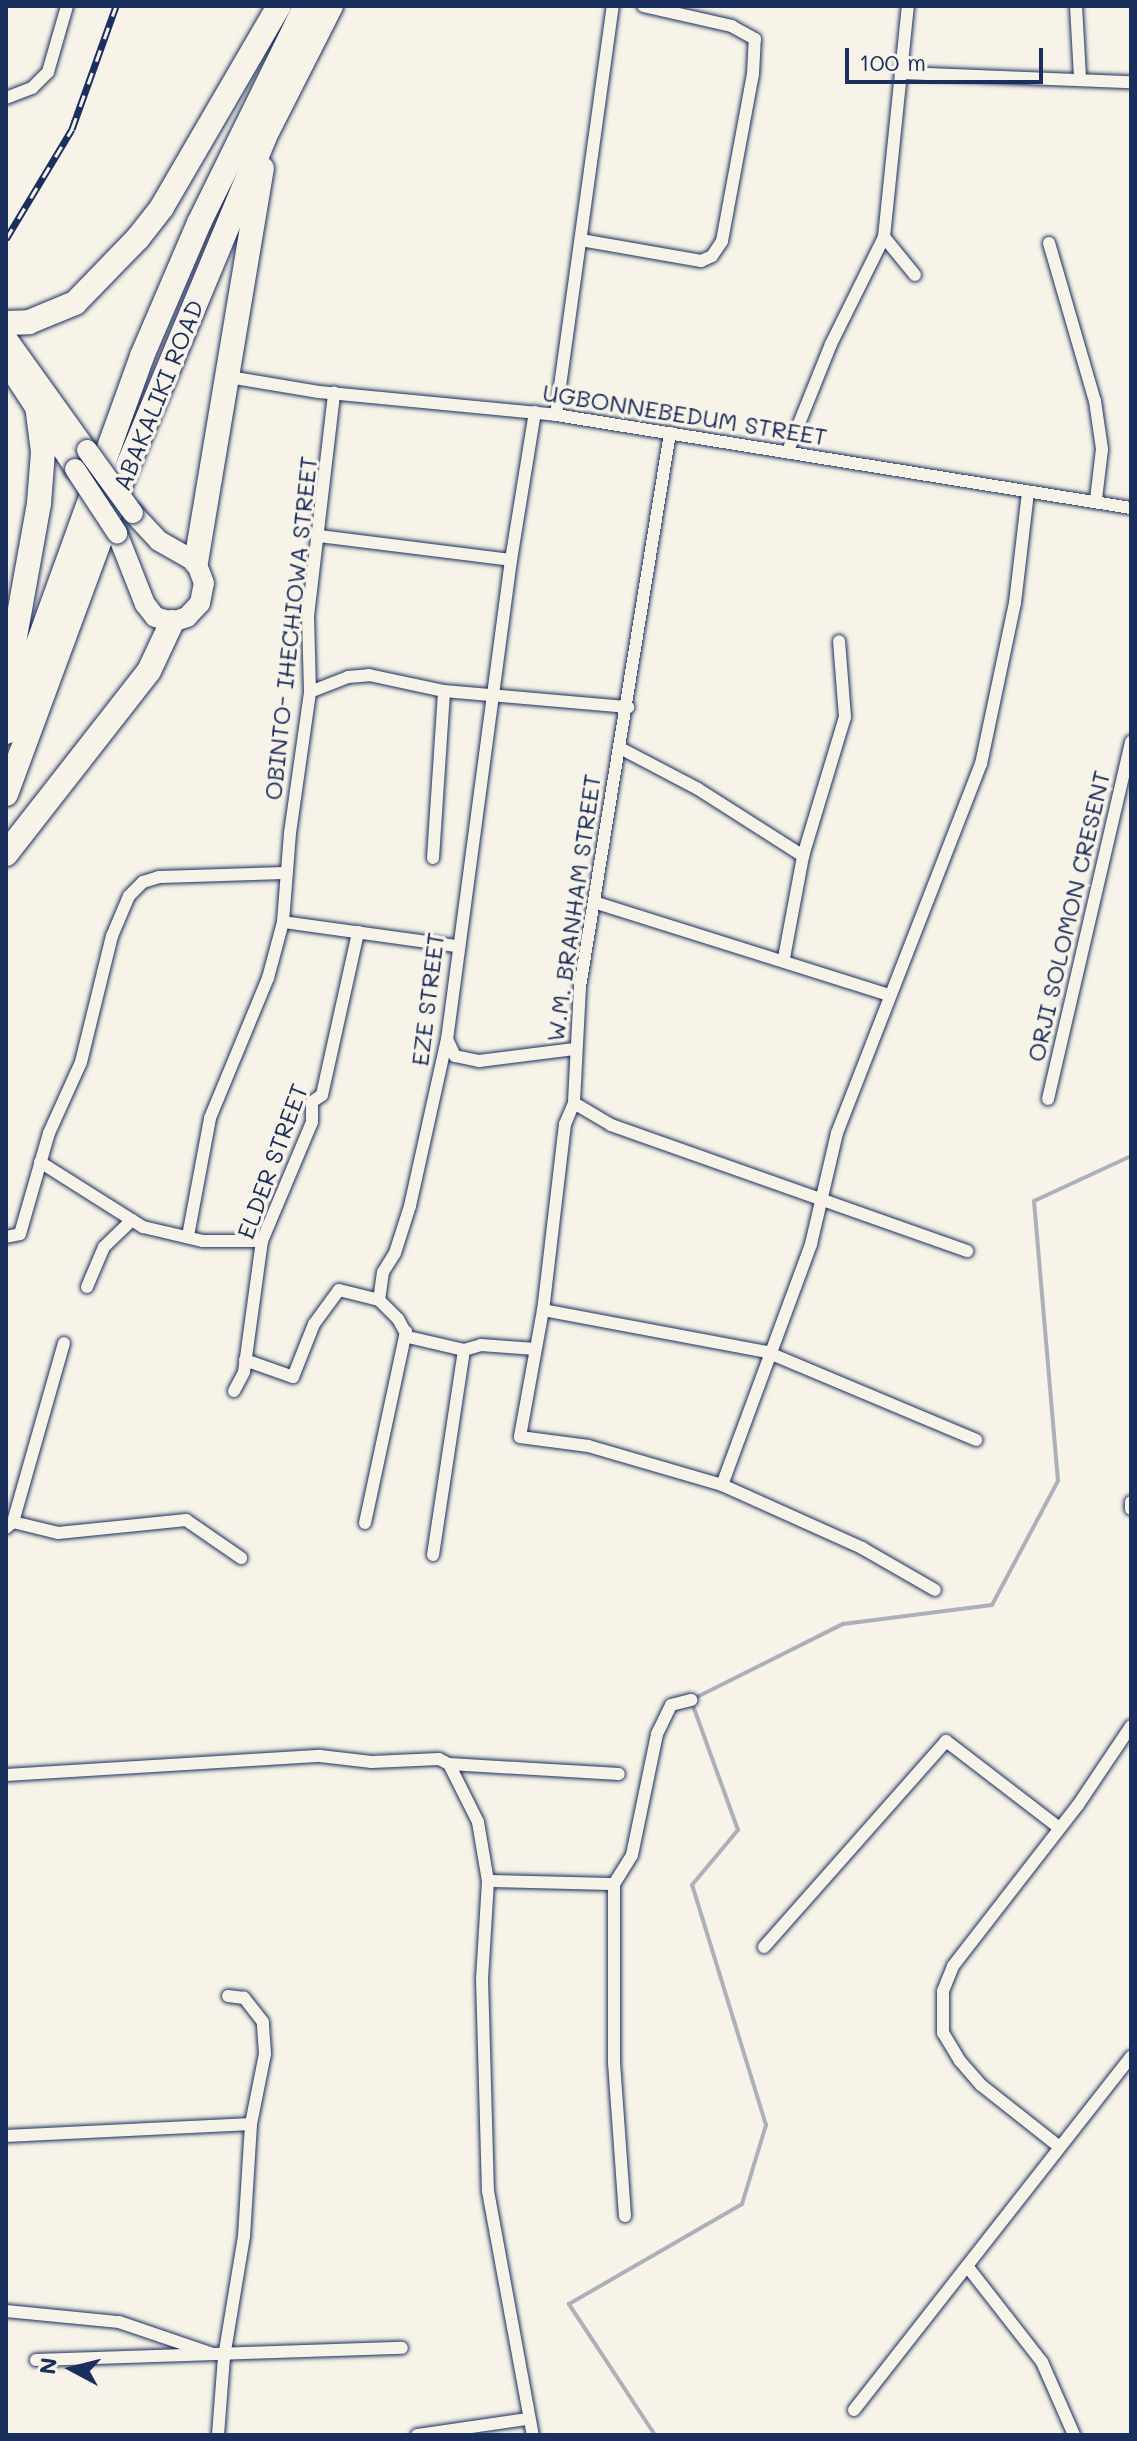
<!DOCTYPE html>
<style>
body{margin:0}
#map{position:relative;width:1137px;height:2441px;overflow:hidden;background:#f7f3e8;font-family:Mali,sans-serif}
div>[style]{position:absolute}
.stream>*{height:4px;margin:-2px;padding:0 2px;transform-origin:2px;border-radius:2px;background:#acb0b9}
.roads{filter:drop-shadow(0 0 2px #1b2f5e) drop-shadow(0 0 2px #1b2f5e)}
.street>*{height:12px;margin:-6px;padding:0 6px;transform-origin:6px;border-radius:6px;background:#f7f3e8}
.primary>*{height:20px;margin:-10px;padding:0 10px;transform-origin:10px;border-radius:10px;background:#f7f3e8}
.highway>*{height:24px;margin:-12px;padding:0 12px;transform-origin:12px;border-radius:12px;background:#f7f3e8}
.rail>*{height:7px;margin-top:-3.5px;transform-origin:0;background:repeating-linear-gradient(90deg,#f7f3e8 0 12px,#1b2f5e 0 24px);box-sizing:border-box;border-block:2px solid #1b2f5e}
.bridges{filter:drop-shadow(0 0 2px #1b2f5e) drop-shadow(0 0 2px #1b2f5e)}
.primary-bridge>*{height:20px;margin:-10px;padding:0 10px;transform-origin:10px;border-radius:10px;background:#f7f3e8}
span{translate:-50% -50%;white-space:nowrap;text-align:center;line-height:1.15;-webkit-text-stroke:7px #f7f3e8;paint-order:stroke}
.street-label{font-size:24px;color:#1b2f5e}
.frame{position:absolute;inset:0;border:8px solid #1b2f5e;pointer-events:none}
.north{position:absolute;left:32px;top:2329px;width:80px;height:80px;-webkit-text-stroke:6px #f7f3e8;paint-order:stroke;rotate:277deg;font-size:22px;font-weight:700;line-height:32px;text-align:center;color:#1b2f5e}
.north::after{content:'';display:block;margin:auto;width:28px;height:36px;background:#1b2f5e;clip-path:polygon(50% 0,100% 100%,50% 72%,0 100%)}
.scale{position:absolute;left:845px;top:48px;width:198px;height:36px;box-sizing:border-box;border:4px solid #1b2f5e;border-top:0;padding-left:10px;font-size:24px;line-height:28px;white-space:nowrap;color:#1b2f5e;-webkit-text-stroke:6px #f7f3e8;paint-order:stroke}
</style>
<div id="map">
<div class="stream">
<div style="left:655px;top:2435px;width:157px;rotate:-123.3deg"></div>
<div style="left:569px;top:2304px;width:200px;rotate:-30deg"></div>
<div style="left:742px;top:2204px;width:83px;rotate:-73.1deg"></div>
<div style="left:766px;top:2125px;width:251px;rotate:-107.1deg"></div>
<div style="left:692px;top:1885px;width:72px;rotate:-50.1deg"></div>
<div style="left:738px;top:1830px;width:138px;rotate:-109.9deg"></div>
<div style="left:691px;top:1700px;width:170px;rotate:-26.6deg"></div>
<div style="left:843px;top:1624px;width:150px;rotate:-7.3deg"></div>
<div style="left:992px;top:1605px;width:140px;rotate:-62deg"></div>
<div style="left:1058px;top:1481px;width:281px;rotate:-94.9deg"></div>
<div style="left:1034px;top:1201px;width:107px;rotate:-24.9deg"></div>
</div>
<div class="roads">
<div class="street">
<div style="left:1076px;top:6px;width:72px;rotate:86.8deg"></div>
<div style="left:903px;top:73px;width:228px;rotate:2.3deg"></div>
<div style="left:6px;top:98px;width:28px;rotate:-21deg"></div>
<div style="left:32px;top:88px;width:23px;rotate:-45deg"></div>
<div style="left:48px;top:72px;width:69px;rotate:-73.9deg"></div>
<div style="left:884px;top:237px;width:49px;rotate:50.8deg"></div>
<div style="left:581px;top:240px;width:122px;rotate:9.9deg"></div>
<div style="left:701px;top:261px;width:12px;rotate:-24deg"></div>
<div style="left:712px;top:256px;width:18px;rotate:-56deg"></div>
<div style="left:722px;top:241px;width:170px;rotate:-79.5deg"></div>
<div style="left:753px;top:74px;width:35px;rotate:-87deg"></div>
<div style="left:755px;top:39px;width:26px;rotate:-151deg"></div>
<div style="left:732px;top:26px;width:91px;rotate:-167.3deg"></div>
<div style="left:1049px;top:243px;width:165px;rotate:73.8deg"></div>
<div style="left:1095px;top:401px;width:49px;rotate:81.7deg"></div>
<div style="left:1102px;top:449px;width:50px;rotate:96.8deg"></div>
<div style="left:229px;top:377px;width:91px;rotate:9.5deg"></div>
<div style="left:319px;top:392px;width:238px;rotate:5.5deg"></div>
<div style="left:556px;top:415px;width:582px;rotate:9.19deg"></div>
<div style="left:556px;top:415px;width:413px;rotate:-82.1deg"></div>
<div style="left:670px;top:433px;width:561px;rotate:99.23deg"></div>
<div style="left:580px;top:987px;width:116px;rotate:93deg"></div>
<div style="left:574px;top:1103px;width:23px;rotate:113deg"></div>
<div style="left:565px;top:1124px;width:187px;rotate:96.7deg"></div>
<div style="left:543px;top:1310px;width:129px;rotate:100.3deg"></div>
<div style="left:520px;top:1437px;width:69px;rotate:7.5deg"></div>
<div style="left:588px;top:1446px;width:140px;rotate:16.2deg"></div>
<div style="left:722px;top:1485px;width:154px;rotate:24.2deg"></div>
<div style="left:862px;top:1548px;width:84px;rotate:29.9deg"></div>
<div style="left:788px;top:451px;width:115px;rotate:-68.1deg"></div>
<div style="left:831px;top:344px;width:119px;rotate:-63.6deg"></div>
<div style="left:884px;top:237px;width:232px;rotate:-84.1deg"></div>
<div style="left:319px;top:536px;width:193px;rotate:7.1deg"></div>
<div style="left:511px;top:560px;width:483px;rotate:97.6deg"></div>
<div style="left:447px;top:1039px;width:171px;rotate:102.5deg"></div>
<div style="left:410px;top:1206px;width:49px;rotate:107.7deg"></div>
<div style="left:395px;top:1253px;width:22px;rotate:122deg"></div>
<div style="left:383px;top:1272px;width:28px;rotate:98deg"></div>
<div style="left:511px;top:560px;width:150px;rotate:-80.8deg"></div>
<div style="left:310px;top:692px;width:41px;rotate:-21.5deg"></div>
<div style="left:348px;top:677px;width:21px;rotate:-5deg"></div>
<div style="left:369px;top:675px;width:77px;rotate:12deg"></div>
<div style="left:444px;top:691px;width:185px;rotate:5deg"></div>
<div style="left:620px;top:748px;width:88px;rotate:27.7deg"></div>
<div style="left:698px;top:789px;width:125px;rotate:32.5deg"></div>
<div style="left:803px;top:856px;width:145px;rotate:-73.2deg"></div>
<div style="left:845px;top:717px;width:76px;rotate:-94.5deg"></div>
<div style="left:433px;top:858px;width:167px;rotate:-86.2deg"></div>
<div style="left:597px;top:903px;width:306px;rotate:17.5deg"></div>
<div style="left:283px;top:922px;width:174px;rotate:7.9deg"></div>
<div style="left:784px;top:958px;width:104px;rotate:-79.4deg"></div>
<div style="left:447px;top:1039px;width:19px;rotate:65deg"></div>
<div style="left:455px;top:1056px;width:25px;rotate:12deg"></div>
<div style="left:479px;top:1061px;width:96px;rotate:-7.2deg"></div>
<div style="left:1048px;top:1099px;width:367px;rotate:-76.9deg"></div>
<div style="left:574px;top:1103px;width:43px;rotate:30.7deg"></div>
<div style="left:611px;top:1125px;width:378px;rotate:19.5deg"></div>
<div style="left:40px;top:1162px;width:122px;rotate:32.3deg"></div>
<div style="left:143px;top:1227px;width:62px;rotate:13.1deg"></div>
<div style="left:203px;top:1241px;width:59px"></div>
<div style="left:188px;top:1236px;width:120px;rotate:-79.4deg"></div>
<div style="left:210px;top:1118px;width:152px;rotate:-67.5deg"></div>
<div style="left:268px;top:978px;width:58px;rotate:-75deg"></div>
<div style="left:283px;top:922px;width:89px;rotate:-85.5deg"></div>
<div style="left:290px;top:833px;width:142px;rotate:-81.9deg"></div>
<div style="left:310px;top:692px;width:76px;rotate:-91.5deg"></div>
<div style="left:308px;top:616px;width:225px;rotate:-83.3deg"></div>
<div style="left:6px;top:1237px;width:14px;rotate:-12deg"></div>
<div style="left:20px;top:1234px;width:105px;rotate:-74deg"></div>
<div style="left:49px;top:1133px;width:78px;rotate:-65.7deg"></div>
<div style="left:81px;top:1062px;width:130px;rotate:-76.2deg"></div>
<div style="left:112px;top:936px;width:43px;rotate:-67deg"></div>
<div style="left:129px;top:896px;width:20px;rotate:-45deg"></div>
<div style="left:143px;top:882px;width:17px;rotate:-17deg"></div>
<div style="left:159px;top:877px;width:127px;rotate:-1.8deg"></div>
<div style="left:87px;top:1287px;width:43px;rotate:-67deg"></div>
<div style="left:104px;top:1247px;width:39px;rotate:-44deg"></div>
<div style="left:543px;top:1310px;width:228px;rotate:10.6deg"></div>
<div style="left:767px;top:1352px;width:227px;rotate:22.8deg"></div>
<div style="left:245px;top:1360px;width:51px;rotate:19.5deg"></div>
<div style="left:293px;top:1377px;width:57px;rotate:-68.4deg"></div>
<div style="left:314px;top:1324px;width:42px;rotate:-53.7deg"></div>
<div style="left:339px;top:1290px;width:41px;rotate:14deg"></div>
<div style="left:379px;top:1300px;width:27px;rotate:45deg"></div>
<div style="left:398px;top:1319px;width:21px;rotate:61deg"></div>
<div style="left:408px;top:1337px;width:57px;rotate:13.1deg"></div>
<div style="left:464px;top:1350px;width:18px;rotate:-16deg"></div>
<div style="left:481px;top:1345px;width:54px;rotate:4.2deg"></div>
<div style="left:234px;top:1391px;width:21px;rotate:-62deg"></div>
<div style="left:244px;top:1372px;width:132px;rotate:-82.2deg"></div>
<div style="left:262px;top:1241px;width:129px;rotate:-67.2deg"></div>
<div style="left:312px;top:1122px;width:20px;rotate:-90deg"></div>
<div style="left:312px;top:1102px;width:12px;rotate:-35deg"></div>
<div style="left:322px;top:1095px;width:167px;rotate:-77.5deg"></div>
<div style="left:722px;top:1485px;width:257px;rotate:-69.7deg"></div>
<div style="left:811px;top:1244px;width:114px;rotate:-76.8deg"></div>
<div style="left:837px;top:1133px;width:396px;rotate:-68.7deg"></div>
<div style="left:981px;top:764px;width:165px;rotate:-78.1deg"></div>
<div style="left:1015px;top:603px;width:112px;rotate:-83.3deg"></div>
<div style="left:1131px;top:1502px;width:7px;rotate:90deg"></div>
<div style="left:13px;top:1522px;width:46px;rotate:13.7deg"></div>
<div style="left:58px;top:1533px;width:129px;rotate:-5.8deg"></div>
<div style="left:186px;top:1520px;width:67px;rotate:34.6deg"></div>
<div style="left:365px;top:1523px;width:196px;rotate:-77.9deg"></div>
<div style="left:6px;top:1528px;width:9px;rotate:-41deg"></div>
<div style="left:13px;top:1522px;width:186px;rotate:-74.1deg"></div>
<div style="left:433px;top:1555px;width:207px;rotate:-81.4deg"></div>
<div style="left:449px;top:1764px;width:170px;rotate:3.4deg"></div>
<div style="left:6px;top:1775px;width:315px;rotate:-3.5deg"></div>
<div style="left:320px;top:1756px;width:52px;rotate:6.6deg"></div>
<div style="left:372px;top:1762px;width:67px;rotate:-2.6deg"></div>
<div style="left:439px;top:1759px;width:11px;rotate:27deg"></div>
<div style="left:449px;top:1764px;width:65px;rotate:63.4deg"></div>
<div style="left:478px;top:1822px;width:60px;rotate:80.4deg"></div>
<div style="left:488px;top:1881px;width:97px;rotate:93.5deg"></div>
<div style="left:482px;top:1978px;width:213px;rotate:88.4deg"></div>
<div style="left:488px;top:2191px;width:248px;rotate:79.6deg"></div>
<div style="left:488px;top:1881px;width:126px;rotate:1.4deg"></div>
<div style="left:764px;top:1947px;width:275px;rotate:-48.5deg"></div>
<div style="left:946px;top:1741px;width:141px;rotate:37.5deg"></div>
<div style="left:6px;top:2136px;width:245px;rotate:-2.8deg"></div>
<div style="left:251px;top:2124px;width:71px;rotate:-78.7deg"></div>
<div style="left:265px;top:2054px;width:32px;rotate:-94deg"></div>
<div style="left:263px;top:2022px;width:31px;rotate:-128deg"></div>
<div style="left:244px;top:1998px;width:16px;rotate:-173deg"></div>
<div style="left:1057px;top:2145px;width:97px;rotate:-141.7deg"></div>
<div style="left:981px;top:2085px;width:32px;rotate:-131deg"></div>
<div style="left:960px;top:2061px;width:33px;rotate:-121deg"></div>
<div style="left:943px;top:2033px;width:42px;rotate:-90deg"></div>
<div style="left:943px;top:1991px;width:27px;rotate:-68deg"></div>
<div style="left:953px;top:1966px;width:204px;rotate:-52.2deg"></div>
<div style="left:1078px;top:1805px;width:95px;rotate:-56.1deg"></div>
<div style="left:625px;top:2216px;width:153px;rotate:-94.1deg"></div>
<div style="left:614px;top:2063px;width:179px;rotate:-90deg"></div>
<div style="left:614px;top:1884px;width:34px;rotate:-58deg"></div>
<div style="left:632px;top:1855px;width:124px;rotate:-78.3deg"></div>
<div style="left:657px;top:1734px;width:32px;rotate:-64deg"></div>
<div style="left:671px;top:1705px;width:21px;rotate:-14deg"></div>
<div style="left:967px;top:2266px;width:122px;rotate:52deg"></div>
<div style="left:1042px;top:2362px;width:80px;rotate:66.3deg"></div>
<div style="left:6px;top:2311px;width:114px;rotate:5.6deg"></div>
<div style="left:119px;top:2322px;width:99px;rotate:18.8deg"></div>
<div style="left:36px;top:2360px;width:366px;rotate:-1.9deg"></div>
<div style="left:854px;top:2410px;width:449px;rotate:-51.9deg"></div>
<div style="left:218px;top:2435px;width:78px;rotate:-85.6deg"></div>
<div style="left:224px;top:2357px;width:123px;rotate:-80.6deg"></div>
<div style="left:244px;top:2236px;width:112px;rotate:-86.4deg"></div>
<div style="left:417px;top:2435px;width:111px;rotate:-8.3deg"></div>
</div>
<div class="primary">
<div style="left:6px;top:337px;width:139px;rotate:54.4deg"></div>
<div style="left:6px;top:363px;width:126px;rotate:56.9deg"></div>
<div style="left:117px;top:533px;width:76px;rotate:68.5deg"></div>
<div style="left:145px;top:604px;width:16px;rotate:52deg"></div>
<div style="left:155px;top:617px;width:18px;rotate:16deg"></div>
<div style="left:172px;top:622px;width:16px;rotate:-18deg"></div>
<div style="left:187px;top:617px;width:19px;rotate:-47deg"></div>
<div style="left:200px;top:603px;width:20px;rotate:-79deg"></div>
<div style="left:204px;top:583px;width:22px;rotate:-111deg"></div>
<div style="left:196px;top:562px;width:43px;rotate:-150.4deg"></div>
<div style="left:159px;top:541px;width:38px;rotate:-133deg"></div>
</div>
<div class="highway">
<div style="left:6px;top:323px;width:23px;rotate:-2deg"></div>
<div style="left:29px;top:322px;width:50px;rotate:-22.4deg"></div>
<div style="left:75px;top:303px;width:91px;rotate:-45.9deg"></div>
<div style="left:138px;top:238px;width:39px;rotate:-52deg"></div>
<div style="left:162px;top:207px;width:233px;rotate:-59.8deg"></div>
<div style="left:196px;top:562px;width:399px;rotate:-80.5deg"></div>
<div style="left:6px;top:687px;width:187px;rotate:-79.8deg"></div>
<div style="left:39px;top:503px;width:51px;rotate:-85.5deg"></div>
<div style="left:43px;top:452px;width:47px;rotate:-97.3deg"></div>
<div style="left:6px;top:732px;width:400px;rotate:-70.1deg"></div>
<div style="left:142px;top:356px;width:145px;rotate:-66.8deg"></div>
<div style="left:199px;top:223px;width:242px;rotate:-63.8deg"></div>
<div style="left:6px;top:794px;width:335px;rotate:-69.7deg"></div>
<div style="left:122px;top:480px;width:379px;rotate:-67.4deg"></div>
<div style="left:268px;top:130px;width:139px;rotate:-63.1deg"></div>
<div style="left:6px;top:854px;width:232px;rotate:-52deg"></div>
<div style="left:149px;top:671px;width:54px;rotate:-64.9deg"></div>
</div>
</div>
<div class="rail">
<div style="left:6px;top:239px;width:128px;rotate:-59deg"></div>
<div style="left:72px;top:129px;width:131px;rotate:-70.3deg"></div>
</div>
<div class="bridges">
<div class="primary-bridge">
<div style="left:87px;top:450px;width:78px;rotate:53.9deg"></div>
<div style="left:75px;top:469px;width:77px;rotate:56.7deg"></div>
</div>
</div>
<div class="street-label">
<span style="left:158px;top:395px;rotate:-68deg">ABAKALIKI ROAD</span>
<span style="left:685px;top:414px;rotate:9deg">UGBONNEBEDUM STREET</span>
<span style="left:290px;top:628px;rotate:-84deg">OBINTO- IHECHIOWA STREET</span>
<span style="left:573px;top:908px;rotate:-82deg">W.M. BRANHAM STREET</span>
<span style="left:1068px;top:916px;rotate:-77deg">ORJI SOLOMON CRESENT</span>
<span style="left:427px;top:999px;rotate:-83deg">EZE STREET</span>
<span style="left:272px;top:1161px;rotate:-70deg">ELDER STREET</span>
</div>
<div class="frame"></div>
<div class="north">N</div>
<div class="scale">100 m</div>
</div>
